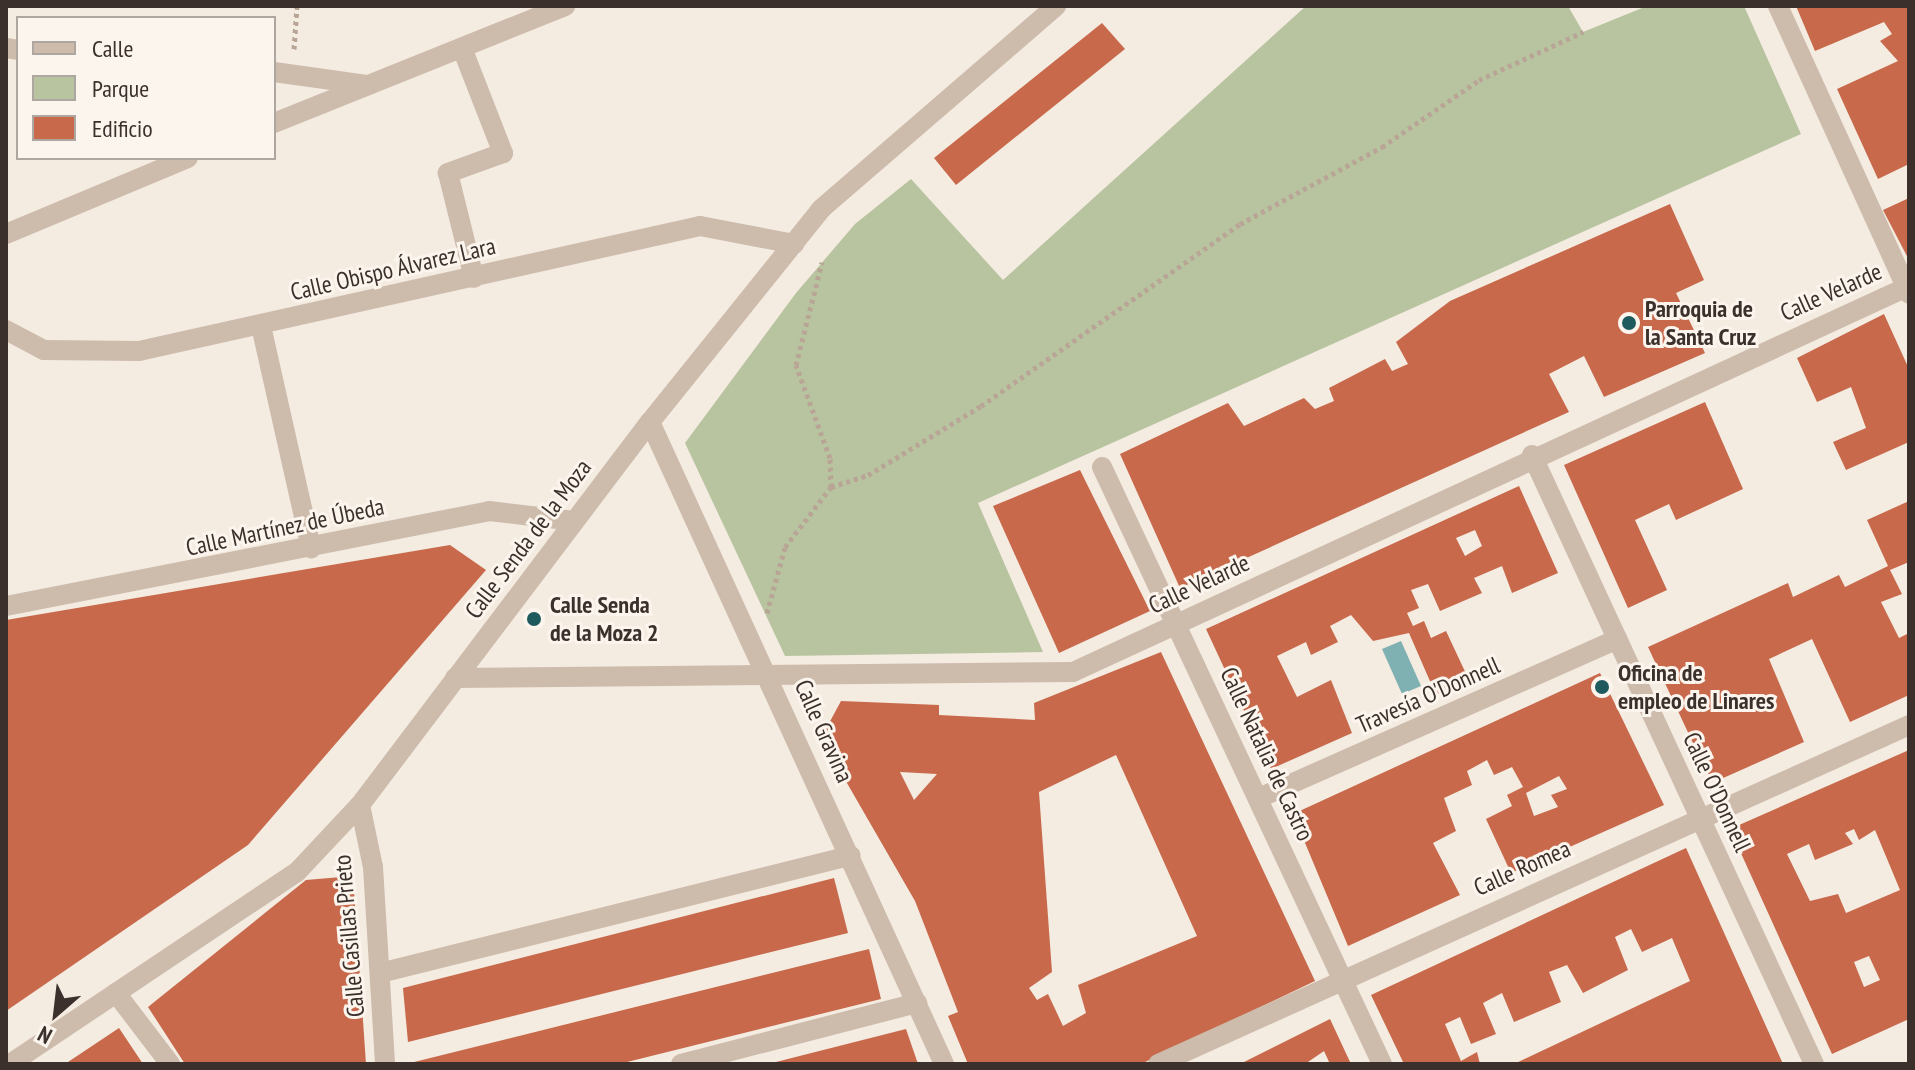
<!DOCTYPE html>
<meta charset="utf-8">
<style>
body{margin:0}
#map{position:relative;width:1915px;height:1070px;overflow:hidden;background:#f4ebe1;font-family:"PT Sans Narrow",sans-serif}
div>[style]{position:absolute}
.green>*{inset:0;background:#b8c4a0}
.water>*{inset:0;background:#7fb0b2}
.building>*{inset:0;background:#c8694b}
.path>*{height:5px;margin-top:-2.5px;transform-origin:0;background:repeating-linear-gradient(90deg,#b9a596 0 4px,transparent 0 8px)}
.minor>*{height:20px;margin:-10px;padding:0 10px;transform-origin:10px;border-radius:10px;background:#cdbbac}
.dots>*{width:22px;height:22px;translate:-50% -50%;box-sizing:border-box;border:4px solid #fbf5ee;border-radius:50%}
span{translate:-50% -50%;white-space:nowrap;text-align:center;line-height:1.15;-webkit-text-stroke:6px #fbf5ee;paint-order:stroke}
.street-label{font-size:24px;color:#3b302b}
.poi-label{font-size:24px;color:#3b302b;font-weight:700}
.left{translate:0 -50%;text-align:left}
.frame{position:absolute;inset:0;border:8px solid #3b302b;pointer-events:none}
.legend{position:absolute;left:16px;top:16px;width:260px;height:144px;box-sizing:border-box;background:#fbf5ee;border:2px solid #aea6a0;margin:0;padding:10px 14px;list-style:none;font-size:24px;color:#3b302b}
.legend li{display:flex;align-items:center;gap:16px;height:40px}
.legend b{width:40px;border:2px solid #aea6a0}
.north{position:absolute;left:16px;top:974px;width:80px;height:80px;-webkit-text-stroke:6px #fbf5ee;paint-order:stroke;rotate:208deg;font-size:22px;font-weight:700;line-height:32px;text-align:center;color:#3b302b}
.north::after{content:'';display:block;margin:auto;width:28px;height:36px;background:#3b302b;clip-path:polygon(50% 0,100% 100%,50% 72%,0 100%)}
</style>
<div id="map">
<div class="green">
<div style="clip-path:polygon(1306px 6px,1568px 6px,1583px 32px,1647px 6px,1744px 6px,1801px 134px,978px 503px,1043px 652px,785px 656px,685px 443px,796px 293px,855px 224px,911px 179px,1003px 280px)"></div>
</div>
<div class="water">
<div style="clip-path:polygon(1401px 641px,1421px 686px,1402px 694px,1382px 649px)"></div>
</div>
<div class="building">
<div style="clip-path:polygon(1796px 6px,1909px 6px,1909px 164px,1878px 179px,1837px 89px,1898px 61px,1880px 41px,1892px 34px,1884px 22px,1815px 51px)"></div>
<div style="clip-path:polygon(1102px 23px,1125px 49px,956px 185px,934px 158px)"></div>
<div style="clip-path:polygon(1909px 198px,1909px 260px,1883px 210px)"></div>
<div style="clip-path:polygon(1670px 204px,1704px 280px,1676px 293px,1705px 353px,1604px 397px,1584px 356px,1549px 374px,1569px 412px,1180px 588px,1120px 454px,1228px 403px,1244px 426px,1304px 398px,1315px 409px,1334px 401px,1329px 388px,1385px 359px,1392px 371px,1408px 364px,1396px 342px,1450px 301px)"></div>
<div style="clip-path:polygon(1884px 314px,1909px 369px,1909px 442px,1846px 470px,1833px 442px,1866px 428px,1851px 387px,1817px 402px,1797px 358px)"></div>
<div style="clip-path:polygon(1705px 402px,1743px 489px,1676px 520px,1669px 504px,1635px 520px,1667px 590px,1628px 608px,1564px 465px)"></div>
<div style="clip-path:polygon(1080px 470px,1150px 611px,1059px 653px,993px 506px)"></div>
<div style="clip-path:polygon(evenodd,1519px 486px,1558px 573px,1512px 593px,1502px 566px,1474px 578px,1482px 593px,1440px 611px,1428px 584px,1411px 590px,1419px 608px,1407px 613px,1413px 626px,1424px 621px,1431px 638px,1446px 631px,1469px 680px,1436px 695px,1409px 633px,1373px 641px,1351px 615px,1330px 626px,1338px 642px,1311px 655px,1306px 642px,1277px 656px,1297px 697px,1331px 680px,1352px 733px,1271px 769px,1206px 629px,1519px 486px,1475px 530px,1482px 546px,1465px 556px,1456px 538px,1475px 530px)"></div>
<div style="clip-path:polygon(1909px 501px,1909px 562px,1890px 570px,1902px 594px,1881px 602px,1899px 638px,1909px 633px,1909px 695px,1850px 722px,1812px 639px,1769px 659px,1804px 742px,1721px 779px,1707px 773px,1648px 647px,1788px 583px,1793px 597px,1839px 575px,1845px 587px,1888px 566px,1867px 520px)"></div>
<div style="clip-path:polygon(450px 545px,486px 570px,248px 845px,6px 1011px,6px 620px)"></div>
<div style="clip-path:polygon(evenodd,1161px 652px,1315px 981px,1141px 1064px,968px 1064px,948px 1016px,958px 1012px,915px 901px,821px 738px,841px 701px,939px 705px,939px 715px,1035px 720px,1034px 703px,1161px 652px,1116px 755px,1197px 936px,1078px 985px,1086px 1013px,1063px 1026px,1048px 994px,1037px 1000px,1029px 988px,1052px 972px,1039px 792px,1116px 755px,1161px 652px,900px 772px,937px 774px,914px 800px,900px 772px)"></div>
<div style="clip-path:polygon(evenodd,1600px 673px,1664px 805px,1511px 873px,1486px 819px,1512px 806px,1507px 795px,1523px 787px,1512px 767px,1494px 775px,1487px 760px,1467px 771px,1472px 785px,1444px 798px,1456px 831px,1433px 843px,1460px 895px,1348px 946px,1293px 814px,1600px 673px,1559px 776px,1567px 789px,1551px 795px,1558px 807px,1534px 816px,1526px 793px,1559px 776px)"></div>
<div style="clip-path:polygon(evenodd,1909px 750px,1909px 1019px,1832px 1054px,1730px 829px,1909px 750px,1854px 829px,1859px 840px,1875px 830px,1900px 890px,1846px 913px,1838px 894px,1810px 901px,1787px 854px,1809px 844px,1815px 860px,1853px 844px,1845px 833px,1854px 829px,1909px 750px,1869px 956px,1880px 980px,1864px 987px,1854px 962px,1869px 956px)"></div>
<div style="clip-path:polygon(1686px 848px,1783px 1064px,1514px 1064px,1690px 981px,1672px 938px,1642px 952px,1631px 929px,1615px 937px,1628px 970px,1583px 993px,1567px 965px,1549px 972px,1561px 1002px,1514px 1022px,1502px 993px,1483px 1003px,1496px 1034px,1471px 1044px,1460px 1017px,1445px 1024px,1461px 1061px,1477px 1052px,1480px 1064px,1404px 1064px,1371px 995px)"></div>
<div style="clip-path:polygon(353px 876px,366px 1064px,185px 1064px,148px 1007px,306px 880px)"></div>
<div style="clip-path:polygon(834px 878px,848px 933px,408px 1042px,403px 988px)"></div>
<div style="clip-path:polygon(869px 949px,881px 999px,619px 1064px,406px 1064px)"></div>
<div style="clip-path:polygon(1330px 1019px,1351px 1064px,1330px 1064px,1324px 1051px,1305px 1064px,1240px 1064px)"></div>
<div style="clip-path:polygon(119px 1028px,143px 1064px,65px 1064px)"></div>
<div style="clip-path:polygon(906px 1029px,918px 1064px,772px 1064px,772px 1063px)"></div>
</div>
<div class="path">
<div style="left:294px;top:49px;width:43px;rotate:-86deg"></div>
<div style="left:831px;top:487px;width:39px;rotate:-18deg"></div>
<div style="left:868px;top:475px;width:132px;rotate:-31.4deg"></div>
<div style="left:981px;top:406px;width:317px;rotate:-35.1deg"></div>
<div style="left:1240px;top:224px;width:162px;rotate:-28.5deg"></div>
<div style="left:1382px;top:147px;width:118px;rotate:-34.6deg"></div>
<div style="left:1479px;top:80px;width:115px;rotate:-24.8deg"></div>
<div style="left:767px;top:613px;width:68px;rotate:-74.7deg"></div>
<div style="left:785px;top:547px;width:76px;rotate:-52.5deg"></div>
<div style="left:831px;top:487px;width:29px;rotate:-92deg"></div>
<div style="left:830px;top:458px;width:99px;rotate:-110.1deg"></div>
<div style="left:796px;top:365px;width:106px;rotate:-75.8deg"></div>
</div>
<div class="minor">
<div style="left:1778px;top:6px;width:316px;rotate:65.5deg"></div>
<div style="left:6px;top:48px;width:12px;rotate:9deg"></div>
<div style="left:462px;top:48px;width:113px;rotate:68.7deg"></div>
<div style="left:503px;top:153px;width:59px;rotate:160deg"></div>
<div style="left:448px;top:173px;width:108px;rotate:76.1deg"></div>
<div style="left:274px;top:72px;width:95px;rotate:7.9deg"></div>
<div style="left:274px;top:123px;width:314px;rotate:-21.9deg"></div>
<div style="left:6px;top:234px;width:197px;rotate:-22.7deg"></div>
<div style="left:261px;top:326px;width:228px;rotate:77.3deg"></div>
<div style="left:6px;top:330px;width:43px;rotate:27.8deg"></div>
<div style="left:44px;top:350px;width:95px;rotate:0.6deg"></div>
<div style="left:139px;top:351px;width:575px;rotate:-12.56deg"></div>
<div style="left:700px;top:226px;width:96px;rotate:10.8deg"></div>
<div style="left:650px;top:422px;width:706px;rotate:65.39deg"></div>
<div style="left:1532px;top:455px;width:671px;rotate:65.15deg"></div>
<div style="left:1102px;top:467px;width:659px;rotate:64.87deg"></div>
<div style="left:6px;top:606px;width:492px;rotate:-11.1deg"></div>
<div style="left:489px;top:511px;width:86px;rotate:6.7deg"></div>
<div style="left:455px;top:678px;width:618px;rotate:-0.56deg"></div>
<div style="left:1073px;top:672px;width:921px;rotate:-24.78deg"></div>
<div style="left:1259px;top:798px;width:392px;rotate:-23.9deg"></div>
<div style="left:360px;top:805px;width:63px;rotate:78.2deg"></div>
<div style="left:373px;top:867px;width:197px;rotate:86.5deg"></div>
<div style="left:380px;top:973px;width:485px;rotate:-14deg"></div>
<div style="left:116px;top:993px;width:89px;rotate:52.7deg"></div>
<div style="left:10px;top:1064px;width:345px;rotate:-33.8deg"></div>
<div style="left:297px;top:872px;width:92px;rotate:-46.8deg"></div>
<div style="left:360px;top:805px;width:480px;rotate:-52.9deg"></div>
<div style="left:650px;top:422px;width:273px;rotate:-51.2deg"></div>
<div style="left:821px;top:209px;width:311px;rotate:-40.8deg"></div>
<div style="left:681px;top:1064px;width:244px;rotate:-14.5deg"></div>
<div style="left:1158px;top:1064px;width:824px;rotate:-24.29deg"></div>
</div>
<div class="dots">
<div style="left:1629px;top:323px;background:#1f5a5e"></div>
<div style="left:534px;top:619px;background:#1f5a5e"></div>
<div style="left:1602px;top:687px;background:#1f5a5e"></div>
</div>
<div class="street-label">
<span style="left:393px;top:269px;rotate:-13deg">Calle Obispo Álvarez Lara</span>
<span style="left:1831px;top:292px;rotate:-24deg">Calle Velarde</span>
<span style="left:285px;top:527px;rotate:-12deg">Calle Martínez de Úbeda</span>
<span style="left:528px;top:539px;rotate:-53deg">Calle Senda de la Moza</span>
<span style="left:1199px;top:584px;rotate:-25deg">Calle Velarde</span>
<span style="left:1428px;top:695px;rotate:-24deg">Travesía O'Donnell</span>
<span style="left:824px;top:731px;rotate:66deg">Calle Gravina</span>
<span style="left:1267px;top:754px;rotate:65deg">Calle Natalia de Castro</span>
<span style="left:1717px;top:792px;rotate:65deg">Calle O'Donnell</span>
<span style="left:1522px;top:868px;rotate:-24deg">Calle Romea</span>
<span style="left:349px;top:936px;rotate:-95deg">Calle Casillas Prieto</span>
</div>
<div class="poi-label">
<span class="left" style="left:1645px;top:323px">Parroquia de<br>la Santa Cruz</span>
<span class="left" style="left:550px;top:619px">Calle Senda<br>de la Moza 2</span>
<span class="left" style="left:1618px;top:687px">Oficina de<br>empleo de Linares</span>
</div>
<div class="frame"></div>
<ul class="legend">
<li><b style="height:10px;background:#cdbbac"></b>Calle</li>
<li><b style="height:22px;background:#b8c4a0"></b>Parque</li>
<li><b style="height:22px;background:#c8694b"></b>Edificio</li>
</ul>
<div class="north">N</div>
</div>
